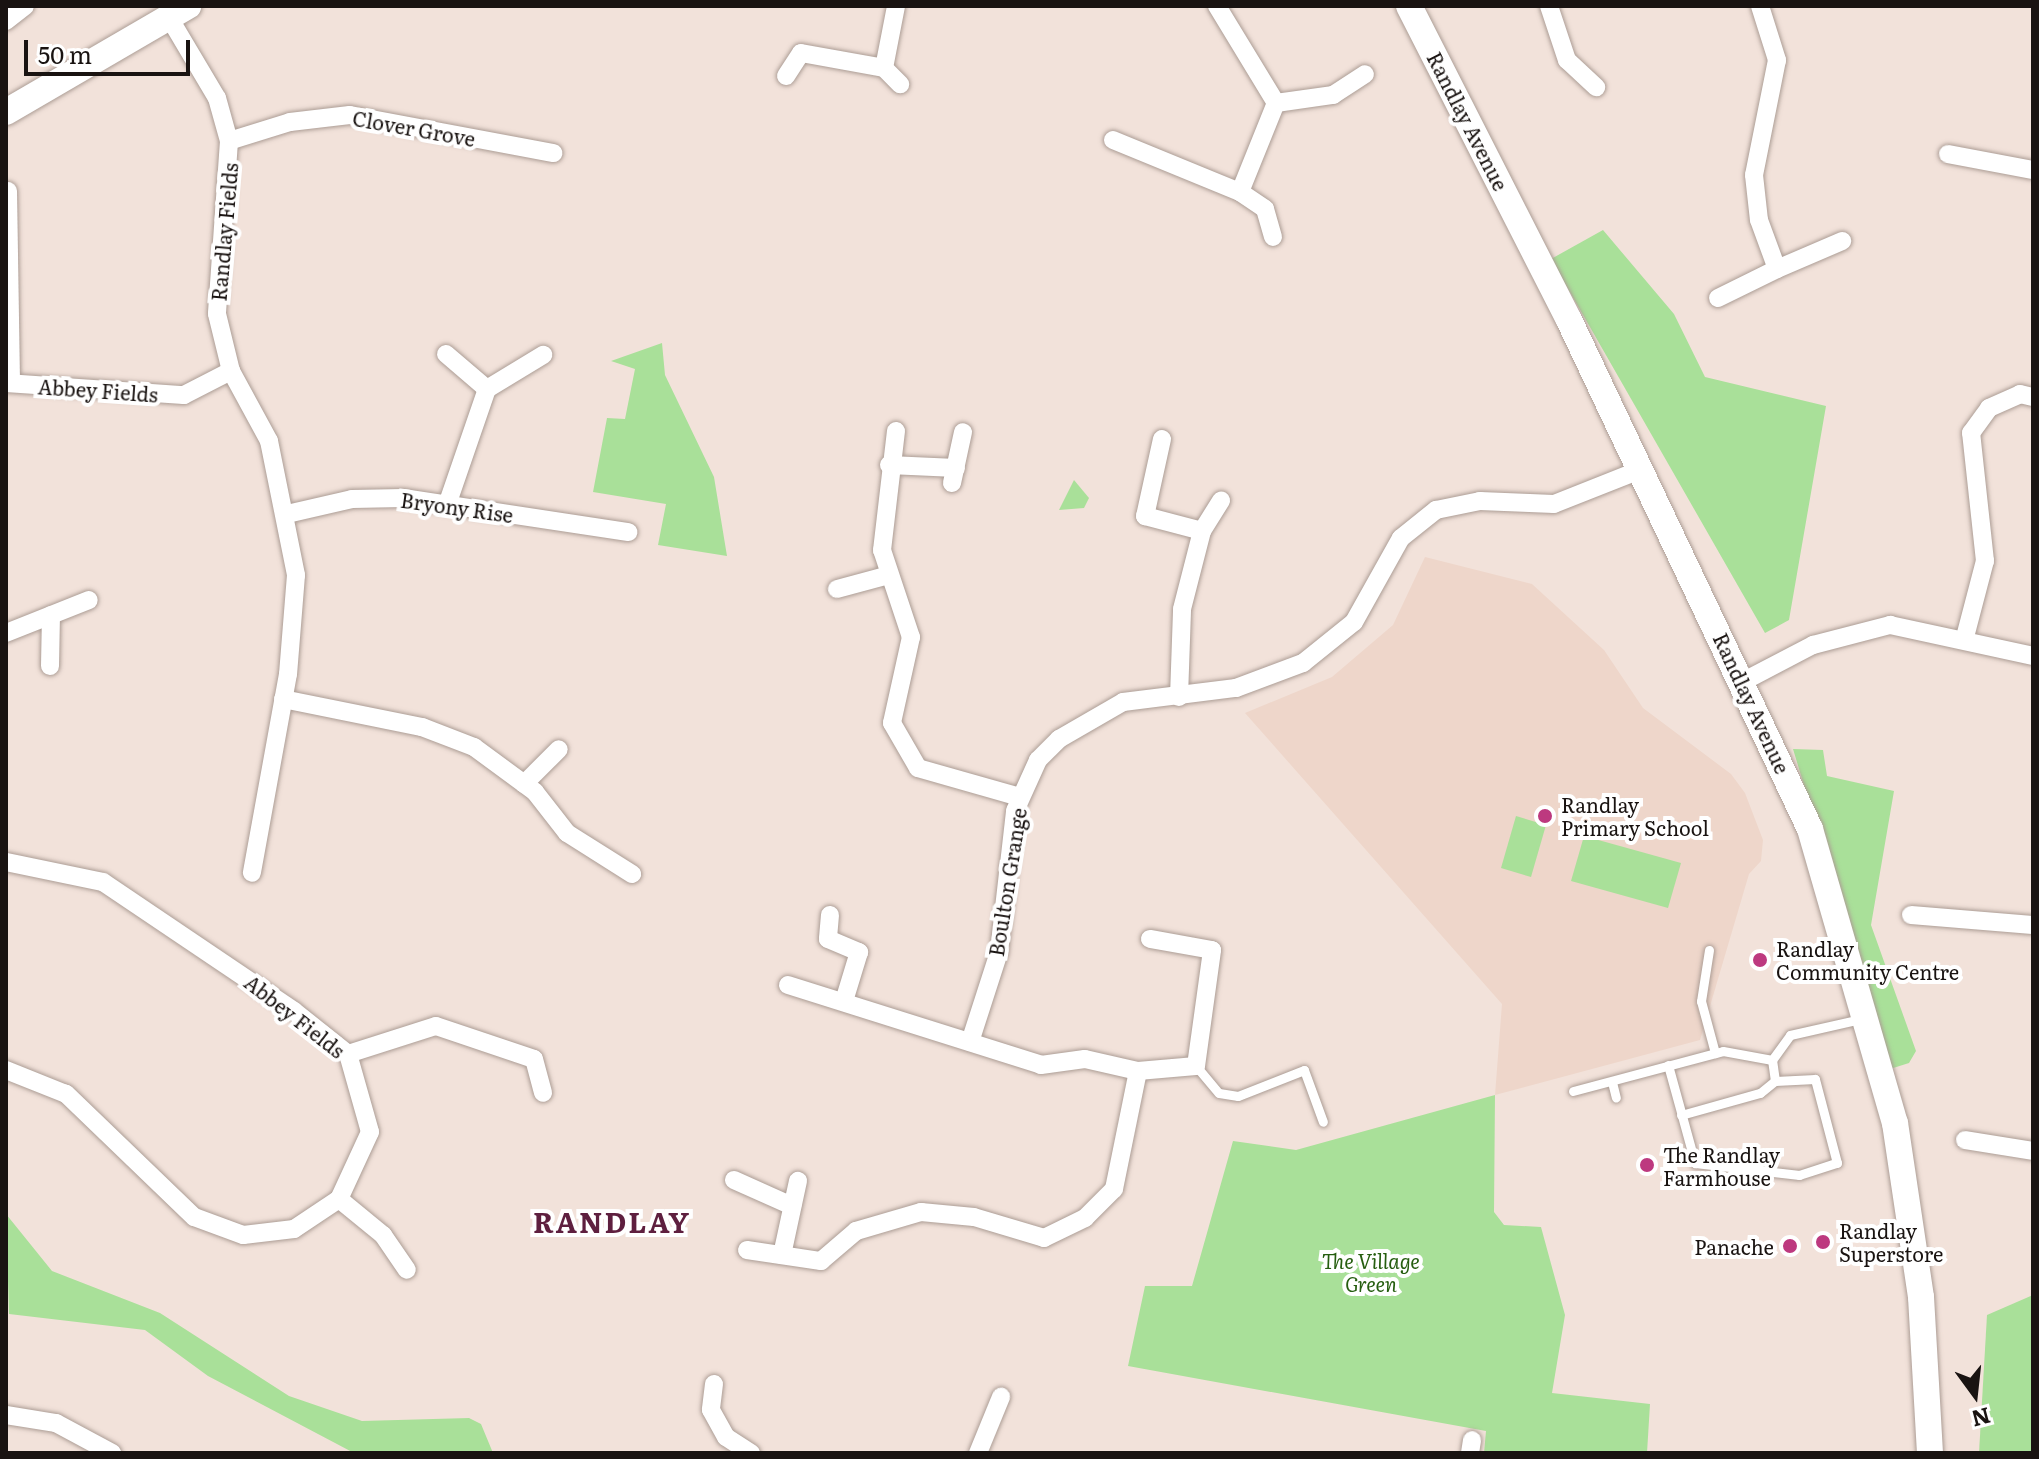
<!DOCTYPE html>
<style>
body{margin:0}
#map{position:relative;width:2039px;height:1459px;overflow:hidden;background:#f2e2da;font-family:Literata,serif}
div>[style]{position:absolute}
.built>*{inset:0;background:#eed6ca}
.green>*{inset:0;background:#a9e099}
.roads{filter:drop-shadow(0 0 2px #ac9d95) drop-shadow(0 0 2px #ac9d95)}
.lane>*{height:9px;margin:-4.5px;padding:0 4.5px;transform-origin:4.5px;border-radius:4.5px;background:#fff}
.street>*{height:18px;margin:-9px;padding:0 9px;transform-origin:9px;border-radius:9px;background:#fff}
.secondary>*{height:26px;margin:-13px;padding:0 13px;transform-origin:13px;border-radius:13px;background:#fff}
.dots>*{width:22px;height:22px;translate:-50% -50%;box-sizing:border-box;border:4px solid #fff;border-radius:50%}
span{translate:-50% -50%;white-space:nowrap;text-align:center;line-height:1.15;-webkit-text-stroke:8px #fff;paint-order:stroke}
.street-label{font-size:20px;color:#191311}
.poi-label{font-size:20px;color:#191311}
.left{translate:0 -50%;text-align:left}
.right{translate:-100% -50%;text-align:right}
.park-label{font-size:20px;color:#265e10;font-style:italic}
.district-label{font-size:28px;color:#5e1f3f;font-weight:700;letter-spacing:2px}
.frame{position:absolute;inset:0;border:8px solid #191311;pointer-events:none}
.north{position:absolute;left:1935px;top:1355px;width:80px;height:80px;-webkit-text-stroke:6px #fff;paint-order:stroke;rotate:165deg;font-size:22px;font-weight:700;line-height:32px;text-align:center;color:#191311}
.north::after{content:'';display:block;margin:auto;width:28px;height:36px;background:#191311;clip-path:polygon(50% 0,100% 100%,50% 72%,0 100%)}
.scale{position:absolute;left:24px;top:40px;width:166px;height:36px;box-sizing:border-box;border:4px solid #191311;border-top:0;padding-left:10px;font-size:24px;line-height:28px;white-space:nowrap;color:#191311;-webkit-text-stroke:6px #fff;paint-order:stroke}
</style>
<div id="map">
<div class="built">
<div style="clip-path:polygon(1425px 557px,1532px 584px,1604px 650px,1643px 708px,1731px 774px,1745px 793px,1763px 840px,1761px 861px,1749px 874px,1700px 1040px,1495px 1095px,1502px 1004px,1245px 713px,1332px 677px,1393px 625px)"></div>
</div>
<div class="green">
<div style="clip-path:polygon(1603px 230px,1674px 314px,1705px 377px,1826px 406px,1789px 620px,1765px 633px,1551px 259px)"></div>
<div style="clip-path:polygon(662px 343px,665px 375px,714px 477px,727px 556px,658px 545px,666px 504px,593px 492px,607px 418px,625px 419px,635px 369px,611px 361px)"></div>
<div style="clip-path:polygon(1074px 480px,1089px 498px,1084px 508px,1059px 510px)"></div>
<div style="clip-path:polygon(1793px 749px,1823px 750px,1827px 776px,1894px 791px,1871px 925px,1916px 1051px,1909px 1063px,1890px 1069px)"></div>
<div style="clip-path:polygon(1516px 816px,1546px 825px,1531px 877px,1501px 868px)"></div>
<div style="clip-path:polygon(1584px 836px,1681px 863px,1668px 908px,1571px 881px)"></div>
<div style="clip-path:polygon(1495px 1095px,1494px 1212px,1504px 1225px,1541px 1227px,1565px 1315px,1552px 1393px,1650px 1404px,1647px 1453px,1484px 1453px,1486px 1431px,1128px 1366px,1145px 1286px,1192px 1286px,1233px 1141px,1296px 1150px)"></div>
<div style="clip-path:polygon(6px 1214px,52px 1271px,160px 1313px,289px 1396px,362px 1421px,469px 1418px,481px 1424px,493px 1453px,354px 1453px,208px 1376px,145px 1330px,9px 1314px)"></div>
<div style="clip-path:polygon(2033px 1295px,2033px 1453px,1979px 1453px,1987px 1315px)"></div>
</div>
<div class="roads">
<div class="lane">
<div style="left:1709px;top:950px;width:52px;rotate:98.9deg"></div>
<div style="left:1701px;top:1001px;width:54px;rotate:74.9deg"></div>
<div style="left:1668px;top:1065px;width:102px;rotate:74.6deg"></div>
<div style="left:1695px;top:1163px;width:105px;rotate:6.6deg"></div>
<div style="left:1799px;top:1175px;width:40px;rotate:-18deg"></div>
<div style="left:1837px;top:1163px;width:87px;rotate:-104.7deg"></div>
<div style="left:1815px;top:1079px;width:40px;rotate:177.1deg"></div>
<div style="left:1196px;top:1066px;width:35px;rotate:50deg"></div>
<div style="left:1219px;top:1093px;width:19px;rotate:9deg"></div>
<div style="left:1238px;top:1096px;width:71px;rotate:-21.5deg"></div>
<div style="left:1304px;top:1070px;width:55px;rotate:69.9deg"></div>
<div style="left:1775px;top:1081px;width:21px;rotate:-98deg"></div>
<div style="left:1772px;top:1060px;width:31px;rotate:-54deg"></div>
<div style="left:1790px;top:1035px;width:73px;rotate:-12.7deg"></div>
<div style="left:1612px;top:1082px;width:16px;rotate:76deg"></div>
<div style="left:1573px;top:1091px;width:155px;rotate:-14.9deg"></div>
<div style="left:1723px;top:1051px;width:50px;rotate:10.4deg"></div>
<div style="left:1681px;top:1115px;width:82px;rotate:-15.6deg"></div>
<div style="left:1760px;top:1093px;width:19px;rotate:-39deg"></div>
</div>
<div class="street">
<div style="left:1549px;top:6px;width:57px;rotate:71.6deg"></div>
<div style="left:1567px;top:60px;width:40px;rotate:43deg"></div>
<div style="left:1760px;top:6px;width:57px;rotate:72.5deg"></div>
<div style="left:1777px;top:60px;width:117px;rotate:101.3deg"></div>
<div style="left:1754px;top:175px;width:45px;rotate:83.7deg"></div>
<div style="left:1759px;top:220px;width:52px;rotate:69.8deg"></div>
<div style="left:1777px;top:269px;width:71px;rotate:-23.3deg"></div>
<div style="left:170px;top:19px;width:92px;rotate:59.3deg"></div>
<div style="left:217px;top:98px;width:45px;rotate:74.4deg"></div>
<div style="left:229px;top:141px;width:173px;rotate:94deg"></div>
<div style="left:217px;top:314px;width:59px;rotate:76.2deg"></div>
<div style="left:231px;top:371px;width:80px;rotate:61.5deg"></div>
<div style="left:269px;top:441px;width:137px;rotate:78.6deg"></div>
<div style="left:296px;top:575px;width:99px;rotate:94.6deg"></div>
<div style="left:288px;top:674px;width:202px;rotate:100.3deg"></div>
<div style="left:6px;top:21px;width:24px;rotate:-38deg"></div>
<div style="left:884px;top:68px;width:63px;rotate:-79deg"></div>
<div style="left:786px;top:76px;width:27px;rotate:-57deg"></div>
<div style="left:801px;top:53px;width:84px;rotate:10.2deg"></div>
<div style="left:884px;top:68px;width:23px;rotate:45deg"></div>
<div style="left:1276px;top:103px;width:58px;rotate:-8deg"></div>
<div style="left:1333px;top:95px;width:38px;rotate:-33deg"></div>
<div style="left:1113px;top:140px;width:137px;rotate:22.3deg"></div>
<div style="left:1240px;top:192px;width:96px;rotate:-68deg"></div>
<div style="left:1276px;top:103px;width:114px;rotate:-121.3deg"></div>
<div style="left:229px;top:141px;width:64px;rotate:-17.3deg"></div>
<div style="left:290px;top:122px;width:60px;rotate:-6.7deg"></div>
<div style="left:350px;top:115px;width:207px;rotate:10.6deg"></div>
<div style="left:1948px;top:154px;width:86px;rotate:10.7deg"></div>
<div style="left:8px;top:191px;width:192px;rotate:89.1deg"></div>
<div style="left:1240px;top:192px;width:30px;rotate:34deg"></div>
<div style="left:1265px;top:209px;width:29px;rotate:74deg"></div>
<div style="left:1718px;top:298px;width:66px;rotate:-26.2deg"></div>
<div style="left:446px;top:354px;width:54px;rotate:40.5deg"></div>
<div style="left:6px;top:383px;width:178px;rotate:3.9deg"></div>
<div style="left:184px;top:395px;width:53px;rotate:-27.1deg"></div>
<div style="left:896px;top:431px;width:120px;rotate:96.7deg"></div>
<div style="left:882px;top:550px;width:92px;rotate:71.6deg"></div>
<div style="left:911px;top:637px;width:88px;rotate:102.5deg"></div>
<div style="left:892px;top:723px;width:52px;rotate:60deg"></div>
<div style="left:918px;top:768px;width:106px;rotate:15.9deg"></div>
<div style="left:1162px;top:439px;width:79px;rotate:102.4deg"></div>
<div style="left:1145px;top:516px;width:59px;rotate:14.7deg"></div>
<div style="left:889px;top:465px;width:67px;rotate:2.6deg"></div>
<div style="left:952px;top:483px;width:52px;rotate:-77.8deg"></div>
<div style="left:447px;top:505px;width:123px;rotate:-71deg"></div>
<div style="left:487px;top:389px;width:66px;rotate:-31.3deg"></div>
<div style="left:287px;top:514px;width:67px;rotate:-13deg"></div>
<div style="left:352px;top:499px;width:51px;rotate:-1.1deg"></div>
<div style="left:403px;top:498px;width:228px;rotate:8.6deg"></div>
<div style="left:837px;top:589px;width:54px;rotate:-15.1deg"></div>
<div style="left:6px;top:633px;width:89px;rotate:-21.7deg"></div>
<div style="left:1965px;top:637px;width:79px;rotate:-75.3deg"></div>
<div style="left:1985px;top:561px;width:129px;rotate:-96.2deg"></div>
<div style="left:1971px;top:433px;width:31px;rotate:-54deg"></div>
<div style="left:1989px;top:408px;width:34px;rotate:-24deg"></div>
<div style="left:2020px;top:394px;width:13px;rotate:13deg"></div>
<div style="left:50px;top:666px;width:51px;rotate:-88.9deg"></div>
<div style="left:1744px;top:681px;width:78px;rotate:-27.6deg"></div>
<div style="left:1813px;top:645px;width:80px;rotate:-14.6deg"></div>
<div style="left:1890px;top:625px;width:146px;rotate:12.2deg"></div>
<div style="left:1179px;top:697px;width:88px;rotate:-88deg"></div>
<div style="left:1182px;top:609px;width:81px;rotate:-75.6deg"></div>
<div style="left:1202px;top:531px;width:36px;rotate:-58deg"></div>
<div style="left:283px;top:699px;width:142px;rotate:11.4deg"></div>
<div style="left:422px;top:727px;width:56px;rotate:21deg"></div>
<div style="left:474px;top:747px;width:76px;rotate:36.4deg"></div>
<div style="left:535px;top:792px;width:52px;rotate:52deg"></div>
<div style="left:567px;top:833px;width:77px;rotate:32.2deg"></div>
<div style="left:524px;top:784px;width:49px;rotate:-45deg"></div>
<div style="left:6px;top:862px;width:99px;rotate:11.7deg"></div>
<div style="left:103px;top:882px;width:230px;rotate:34deg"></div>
<div style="left:294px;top:1011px;width:69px;rotate:38.5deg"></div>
<div style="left:348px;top:1054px;width:81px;rotate:74.2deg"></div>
<div style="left:370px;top:1132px;width:74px;rotate:114.8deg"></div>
<div style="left:339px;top:1199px;width:54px;rotate:146.3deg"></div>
<div style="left:294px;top:1229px;width:51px;rotate:173.3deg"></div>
<div style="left:243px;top:1235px;width:52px;rotate:-159.8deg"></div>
<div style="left:194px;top:1217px;width:178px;rotate:-136.1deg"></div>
<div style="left:66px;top:1094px;width:65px;rotate:-158.2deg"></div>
<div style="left:830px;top:915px;width:24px;rotate:95deg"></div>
<div style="left:828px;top:939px;width:34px;rotate:23deg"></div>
<div style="left:859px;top:952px;width:51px;rotate:107deg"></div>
<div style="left:1911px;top:915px;width:122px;rotate:4.7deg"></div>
<div style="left:788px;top:985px;width:265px;rotate:17.5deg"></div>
<div style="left:1041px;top:1065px;width:44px;rotate:-7.8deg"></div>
<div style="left:1085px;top:1059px;width:54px;rotate:12.8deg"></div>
<div style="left:1138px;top:1071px;width:58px;rotate:-4.9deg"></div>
<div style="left:1196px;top:1066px;width:117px;rotate:-82.1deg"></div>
<div style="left:1212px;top:950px;width:63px;rotate:-169.9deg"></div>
<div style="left:970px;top:1042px;width:95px;rotate:-72.1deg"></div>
<div style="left:999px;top:952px;width:142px;rotate:-83.5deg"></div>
<div style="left:1015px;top:811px;width:56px;rotate:-65.7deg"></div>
<div style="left:1038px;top:760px;width:30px;rotate:-45deg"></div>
<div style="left:1059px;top:739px;width:74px;rotate:-30deg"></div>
<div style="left:1123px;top:702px;width:114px;rotate:-7.1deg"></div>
<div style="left:1236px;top:688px;width:72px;rotate:-20.5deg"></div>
<div style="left:1303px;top:663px;width:65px;rotate:-38.8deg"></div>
<div style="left:1354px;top:622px;width:96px;rotate:-60.8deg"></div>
<div style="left:1401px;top:538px;width:45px;rotate:-38.7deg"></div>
<div style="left:1436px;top:510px;width:45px;rotate:-11.6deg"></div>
<div style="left:1480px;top:501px;width:74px;rotate:2.3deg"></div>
<div style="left:1554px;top:504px;width:92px;rotate:-21.6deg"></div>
<div style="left:348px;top:1054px;width:92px;rotate:-17.7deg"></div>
<div style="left:436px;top:1026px;width:103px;rotate:18.6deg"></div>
<div style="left:534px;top:1059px;width:35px;rotate:75deg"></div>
<div style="left:1965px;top:1140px;width:69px;rotate:9.2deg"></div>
<div style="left:734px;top:1180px;width:64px;rotate:24.1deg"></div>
<div style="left:339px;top:1199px;width:57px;rotate:39.3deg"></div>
<div style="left:383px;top:1235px;width:42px;rotate:55.6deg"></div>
<div style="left:747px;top:1250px;width:75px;rotate:8.5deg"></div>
<div style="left:821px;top:1261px;width:46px;rotate:-40.6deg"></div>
<div style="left:856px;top:1231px;width:68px;rotate:-16.3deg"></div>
<div style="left:921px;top:1212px;width:53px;rotate:5.4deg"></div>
<div style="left:974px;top:1217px;width:73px;rotate:16.7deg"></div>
<div style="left:1044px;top:1238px;width:46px;rotate:-26deg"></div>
<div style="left:1085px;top:1218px;width:41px;rotate:-45deg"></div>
<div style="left:1114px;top:1189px;width:120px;rotate:-78.5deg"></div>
<div style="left:782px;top:1255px;width:76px;rotate:-77.8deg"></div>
<div style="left:714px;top:1384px;width:26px;rotate:97deg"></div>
<div style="left:711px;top:1410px;width:31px;rotate:61deg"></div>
<div style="left:726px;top:1437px;width:30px;rotate:33deg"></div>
<div style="left:6px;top:1415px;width:51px;rotate:9.1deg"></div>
<div style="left:56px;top:1423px;width:64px;rotate:28.2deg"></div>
<div style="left:978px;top:1453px;width:61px;rotate:-67.7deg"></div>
<div style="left:1470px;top:1453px;width:13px;rotate:-81deg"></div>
</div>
<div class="secondary">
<div style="left:1409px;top:6px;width:352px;rotate:63deg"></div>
<div style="left:1569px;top:320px;width:563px;rotate:64.66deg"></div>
<div style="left:1810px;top:829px;width:306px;rotate:73.9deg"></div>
<div style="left:1895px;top:1123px;width:176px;rotate:81.5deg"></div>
<div style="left:1921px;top:1297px;width:156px;rotate:86.7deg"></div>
<div style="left:6px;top:112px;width:211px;rotate:-30.2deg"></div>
</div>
</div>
<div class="dots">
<div style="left:1545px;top:816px;background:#bd397f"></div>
<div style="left:1760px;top:960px;background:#bd397f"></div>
<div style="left:1647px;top:1165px;background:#bd397f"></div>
<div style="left:1823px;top:1242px;background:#bd397f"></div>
<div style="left:1790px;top:1246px;background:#bd397f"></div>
</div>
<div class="street-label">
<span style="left:1468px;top:121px;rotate:63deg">Randlay Avenue</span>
<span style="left:414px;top:128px;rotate:10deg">Clover Grove</span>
<span style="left:224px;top:232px;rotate:-85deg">Randlay Fields</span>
<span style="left:98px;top:390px;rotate:4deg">Abbey Fields</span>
<span style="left:457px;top:507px;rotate:8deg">Bryony Rise</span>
<span style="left:1752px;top:703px;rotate:65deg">Randlay Avenue</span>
<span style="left:1007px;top:882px;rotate:-81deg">Boulton Grange</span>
<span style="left:295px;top:1016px;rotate:38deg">Abbey Fields</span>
</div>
<div class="poi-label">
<span class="left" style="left:1561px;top:816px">Randlay<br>Primary School</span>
<span class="left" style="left:1776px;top:960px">Randlay<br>Community Centre</span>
<span class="left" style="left:1663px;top:1166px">The Randlay<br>Farmhouse</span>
<span class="left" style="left:1839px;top:1242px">Randlay<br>Superstore</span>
<span class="right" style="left:1774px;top:1246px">Panache</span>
</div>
<div class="park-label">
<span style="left:1371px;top:1272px">The Village<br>Green</span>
</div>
<div class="district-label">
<span style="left:612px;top:1221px">RANDLAY</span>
</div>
<div class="frame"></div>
<div class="north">N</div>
<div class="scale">50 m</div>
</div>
